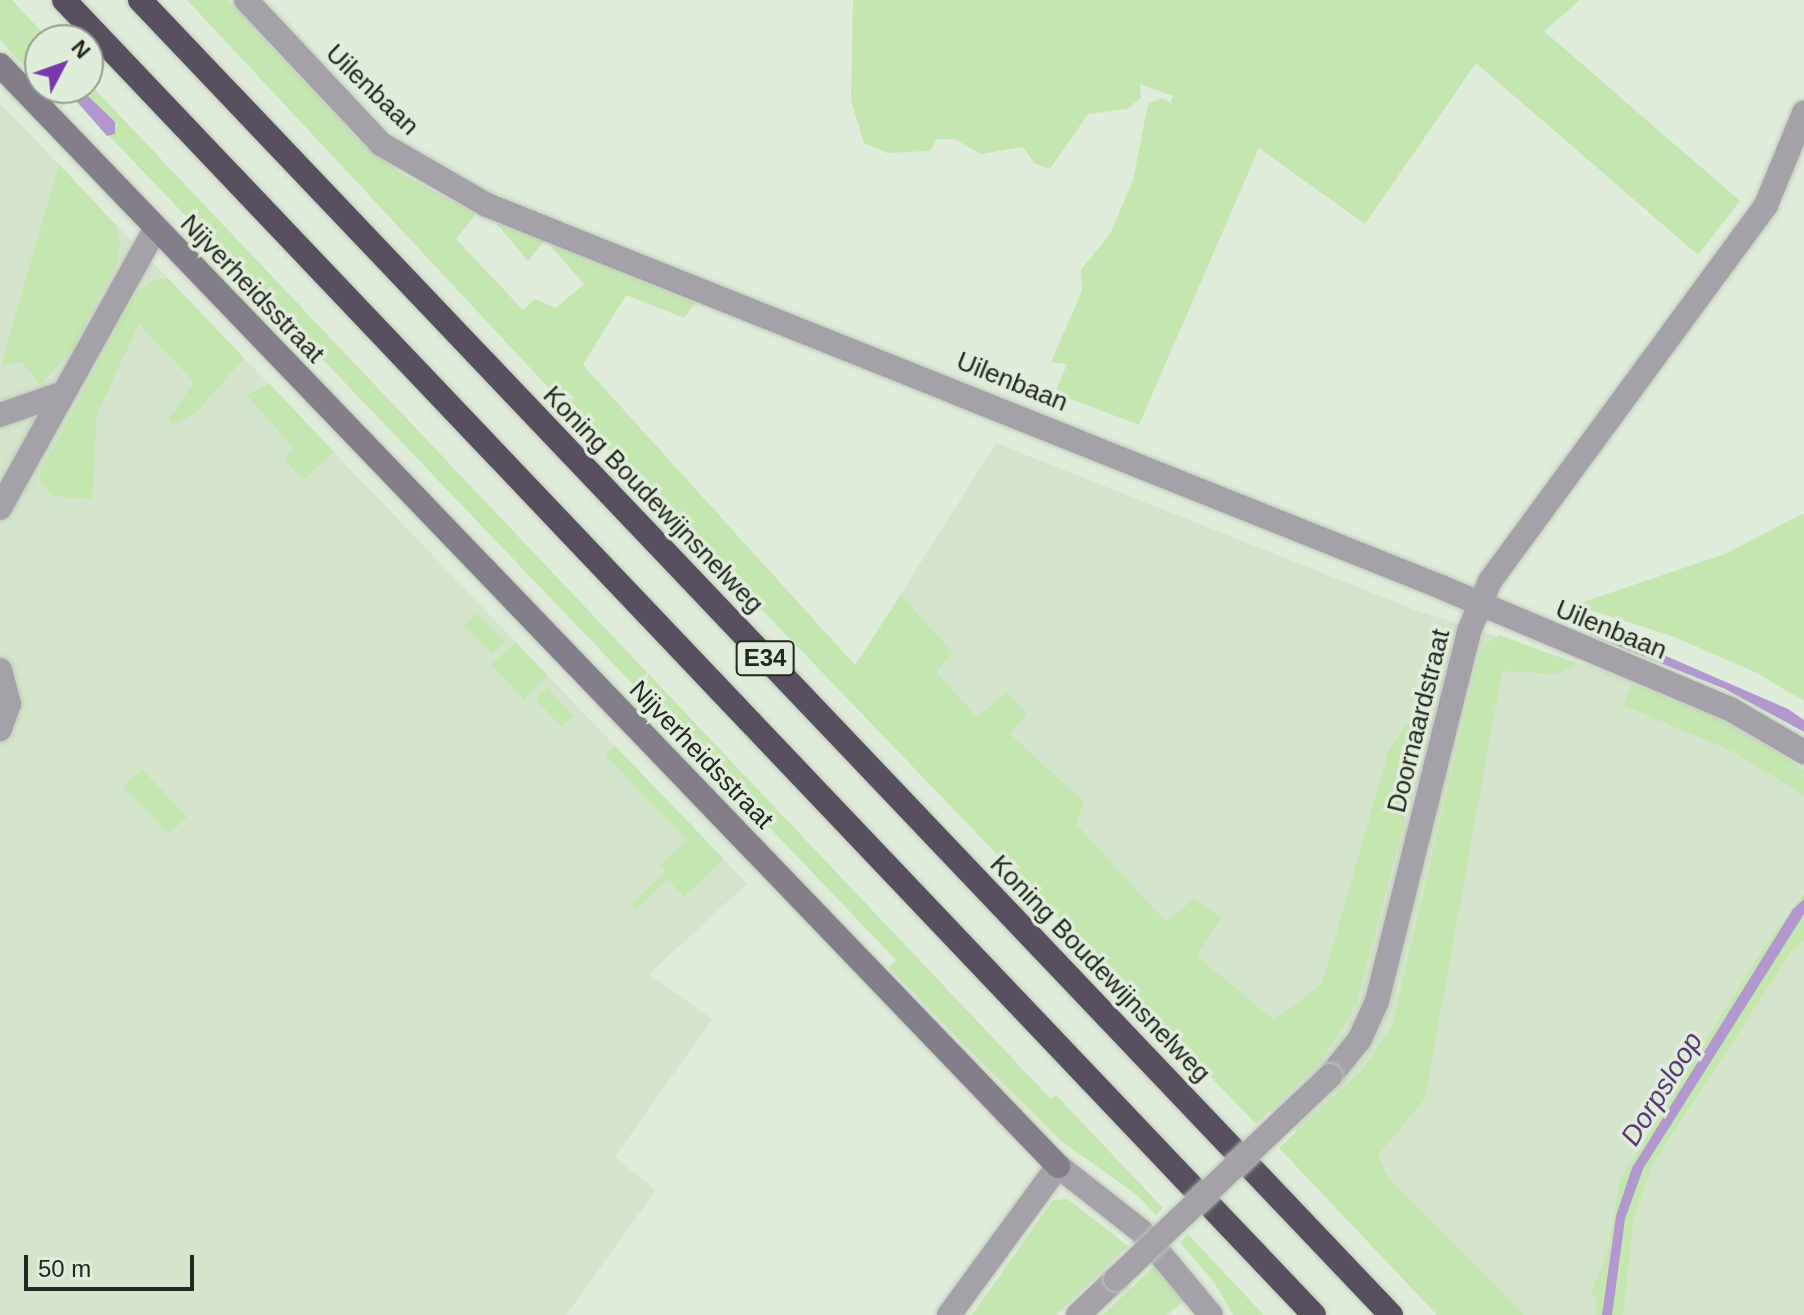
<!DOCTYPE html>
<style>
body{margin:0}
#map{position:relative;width:1804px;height:1315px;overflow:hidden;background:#e1eddb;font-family:Helvetica,sans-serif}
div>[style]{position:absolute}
.built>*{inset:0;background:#d4e5cb}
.green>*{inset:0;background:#c4e7b0}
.water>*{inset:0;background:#b298ce}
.roads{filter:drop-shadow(0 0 2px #bfc9ba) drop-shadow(0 0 2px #bfc9ba)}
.street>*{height:24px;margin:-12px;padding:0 12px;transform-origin:12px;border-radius:12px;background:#a4a1a9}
.secondary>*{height:24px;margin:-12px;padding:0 12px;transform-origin:12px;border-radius:12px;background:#837e8a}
.highway>*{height:24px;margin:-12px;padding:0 12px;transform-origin:12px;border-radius:12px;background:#585060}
.bridges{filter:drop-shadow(0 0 2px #bfc9ba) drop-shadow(0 0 2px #bfc9ba)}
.street-bridge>*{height:24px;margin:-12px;padding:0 12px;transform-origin:12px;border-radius:12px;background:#a4a1a9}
span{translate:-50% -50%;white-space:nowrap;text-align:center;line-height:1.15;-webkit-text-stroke:7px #e1eddb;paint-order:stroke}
.shield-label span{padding:2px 6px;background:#e1eddb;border:2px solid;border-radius:6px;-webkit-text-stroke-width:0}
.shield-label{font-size:24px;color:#232721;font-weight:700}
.street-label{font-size:26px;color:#232721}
.water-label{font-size:28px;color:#5b387b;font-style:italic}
.north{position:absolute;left:24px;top:24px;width:80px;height:80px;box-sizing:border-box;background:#e1eddb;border:2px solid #959e91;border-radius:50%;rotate:49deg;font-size:22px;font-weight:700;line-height:32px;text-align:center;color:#232721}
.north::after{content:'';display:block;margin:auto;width:28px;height:36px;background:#7938ad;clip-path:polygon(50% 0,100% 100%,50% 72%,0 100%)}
.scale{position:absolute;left:24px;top:1255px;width:170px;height:36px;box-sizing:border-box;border:4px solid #232721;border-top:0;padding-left:10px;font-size:24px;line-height:28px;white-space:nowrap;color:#232721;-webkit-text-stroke:6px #e1eddb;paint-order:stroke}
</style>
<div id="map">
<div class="built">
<div style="clip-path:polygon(0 103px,747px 884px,649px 974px,712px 1019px,615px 1157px,656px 1190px,566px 1315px,0 1315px)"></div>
<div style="clip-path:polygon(996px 443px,1413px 609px,1632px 680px,1720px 716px,1804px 769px,1804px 1315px,1470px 1315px,1297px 1131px,1251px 1099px,856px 665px)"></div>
</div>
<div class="green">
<div style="clip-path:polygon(0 0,12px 0,49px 40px,40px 40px,40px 83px,0 40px)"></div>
<div style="clip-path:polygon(187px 0,228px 0,366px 147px,402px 174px,476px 214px,456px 239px,523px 310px,535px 299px,556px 308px,584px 284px,545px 240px,528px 261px,496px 223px,544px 240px,695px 303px,684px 318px,626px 295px,583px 365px,855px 665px,901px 595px,953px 653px,936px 672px,977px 717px,1006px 692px,1027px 714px,1010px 734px,1084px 802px,1076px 824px,1166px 922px,1194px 899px,1222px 917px,1197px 956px,1274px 1020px,1322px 984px,1389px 749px,1423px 701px,1434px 708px,1356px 1006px,1319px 1064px,1256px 1124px,546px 385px)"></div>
<div style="clip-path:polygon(853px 0,1580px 0,1544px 31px,1740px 201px,1698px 255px,1476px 63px,1365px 224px,1259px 148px,1139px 425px,1055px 393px,1067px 364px,1051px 362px,1082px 291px,1081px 270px,1110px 234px,1133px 180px,1148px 104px,1162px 98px,1170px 103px,1173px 96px,1140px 84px,1141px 98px,1127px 109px,1088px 114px,1050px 169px,1034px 163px,1023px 147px,981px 154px,954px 139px,937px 139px,930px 151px,887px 153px,864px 143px,851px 100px)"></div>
<div style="clip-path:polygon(88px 82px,1051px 1099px,1056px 1095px,1163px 1208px,1156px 1215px,1137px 1195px,1061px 1141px,980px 1061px,889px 968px,896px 960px,73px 98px,62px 107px,44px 88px,88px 88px)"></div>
<div style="clip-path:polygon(59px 164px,117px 227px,120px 242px,118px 261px,72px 351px,40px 385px,22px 362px,1px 365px)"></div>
<div style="clip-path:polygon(168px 278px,244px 358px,195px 414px,174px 424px,169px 419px,194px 382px,139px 324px,97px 414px,92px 499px,53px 496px,39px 479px,40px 472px,136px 293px,154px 280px)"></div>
<div style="clip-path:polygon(269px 383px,334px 452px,303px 480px,284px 459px,294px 448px,246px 395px)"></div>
<div style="clip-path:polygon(1804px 513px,1804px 701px,1757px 673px,1672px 636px,1574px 605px,1725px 554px)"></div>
<div style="clip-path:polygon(477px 613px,505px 642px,492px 653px,464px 625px)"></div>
<div style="clip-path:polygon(1500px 635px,1576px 664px,1559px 674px,1502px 671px,1425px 1099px,1378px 1155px,1388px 1177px,1524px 1315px,1437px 1315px,1279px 1148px,1362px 1070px,1392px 1026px,1477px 663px,1484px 645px)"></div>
<div style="clip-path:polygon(516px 642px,548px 676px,524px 699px,491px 665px)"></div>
<div style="clip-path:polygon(1632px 684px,1713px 716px,1783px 756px,1804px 771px,1804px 796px,1736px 753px,1623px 705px)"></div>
<div style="clip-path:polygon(547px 687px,574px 716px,562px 727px,535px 699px)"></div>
<div style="clip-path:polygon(615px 746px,724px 859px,684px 897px,667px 879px,637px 908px,632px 903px,666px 871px,661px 865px,687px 840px,605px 755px)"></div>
<div style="clip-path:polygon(142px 769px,187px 817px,169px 834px,123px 787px)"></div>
<div style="clip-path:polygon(1804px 893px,1804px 941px,1793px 949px,1653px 1164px,1634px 1216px,1623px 1315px,1596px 1315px,1597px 1300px,1591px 1293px,1607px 1254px,1620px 1179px,1761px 952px)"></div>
<div style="clip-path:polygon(1068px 1199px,1128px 1246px,1056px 1315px,972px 1315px,1053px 1200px)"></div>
<div style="clip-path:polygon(1188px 1234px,1230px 1279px,1264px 1315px,1233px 1315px,1214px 1282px,1180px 1243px)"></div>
<div style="clip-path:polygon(1154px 1266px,1184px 1301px,1167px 1315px,1103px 1315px)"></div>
</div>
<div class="water">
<div style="clip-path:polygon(65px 88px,79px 88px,107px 114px,115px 122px,115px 134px,107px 136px)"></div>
<div style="clip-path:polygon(1597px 626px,1788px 709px,1804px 720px,1804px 732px,1725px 689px,1595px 637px,1590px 633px)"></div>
<div style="clip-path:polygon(1804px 899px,1804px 914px,1643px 1169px,1625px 1219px,1612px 1315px,1602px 1315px,1616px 1216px,1632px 1168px,1793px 909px)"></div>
</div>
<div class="roads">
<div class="street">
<div style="left:246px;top:0;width:197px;rotate:46.8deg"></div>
<div style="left:381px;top:144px;width:122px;rotate:29.9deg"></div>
<div style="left:487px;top:205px;width:1028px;rotate:21.82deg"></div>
<div style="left:1441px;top:587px;width:314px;rotate:22.9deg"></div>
<div style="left:1730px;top:709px;width:86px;rotate:30.2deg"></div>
<div style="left:0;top:415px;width:67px;rotate:-19.2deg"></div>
<div style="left:0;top:508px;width:319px;rotate:-60.9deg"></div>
<div style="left:0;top:670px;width:35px;rotate:75deg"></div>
<div style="left:9px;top:704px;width:27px;rotate:110deg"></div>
<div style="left:1330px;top:1076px;width:48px;rotate:-51deg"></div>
<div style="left:1360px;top:1039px;width:42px;rotate:-65.9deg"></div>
<div style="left:1377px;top:1001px;width:381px;rotate:-76deg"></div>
<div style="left:1469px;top:631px;width:54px;rotate:-67.2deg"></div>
<div style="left:1490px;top:581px;width:466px;rotate:-53.7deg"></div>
<div style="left:1766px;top:205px;width:100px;rotate:-67.6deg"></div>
<div style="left:949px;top:1315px;width:185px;rotate:-53.8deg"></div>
<div style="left:1058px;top:1166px;width:105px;rotate:38.1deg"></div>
<div style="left:1141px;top:1231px;width:109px;rotate:50.2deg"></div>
<div style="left:1078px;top:1315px;width:52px;rotate:-43.5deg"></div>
</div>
<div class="secondary">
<div style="left:0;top:65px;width:1527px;rotate:46.14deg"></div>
</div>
<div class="highway">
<div style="left:64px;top:0;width:1814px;rotate:46.45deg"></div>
<div style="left:140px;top:0;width:1815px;rotate:46.43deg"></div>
</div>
</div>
<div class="bridges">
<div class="street-bridge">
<div style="left:1116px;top:1279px;width:295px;rotate:-43.5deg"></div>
</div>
</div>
<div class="shield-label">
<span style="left:765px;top:658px">E34</span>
</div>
<div class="street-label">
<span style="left:372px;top:90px;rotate:44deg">Uilenbaan</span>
<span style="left:252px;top:289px;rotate:46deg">Nijverheidsstraat</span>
<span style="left:1012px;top:382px;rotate:22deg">Uilenbaan</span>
<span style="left:653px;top:500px;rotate:46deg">Koning Boudewijnsnelweg</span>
<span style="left:1611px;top:630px;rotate:22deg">Uilenbaan</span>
<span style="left:1419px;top:721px;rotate:-76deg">Doornaardstraat</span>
<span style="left:701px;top:755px;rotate:46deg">Nijverheidsstraat</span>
<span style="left:1100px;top:969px;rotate:46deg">Koning Boudewijnsnelweg</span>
</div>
<div class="water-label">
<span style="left:1662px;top:1089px;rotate:-58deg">Dorpsloop</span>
</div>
<div class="north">N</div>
<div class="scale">50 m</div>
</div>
